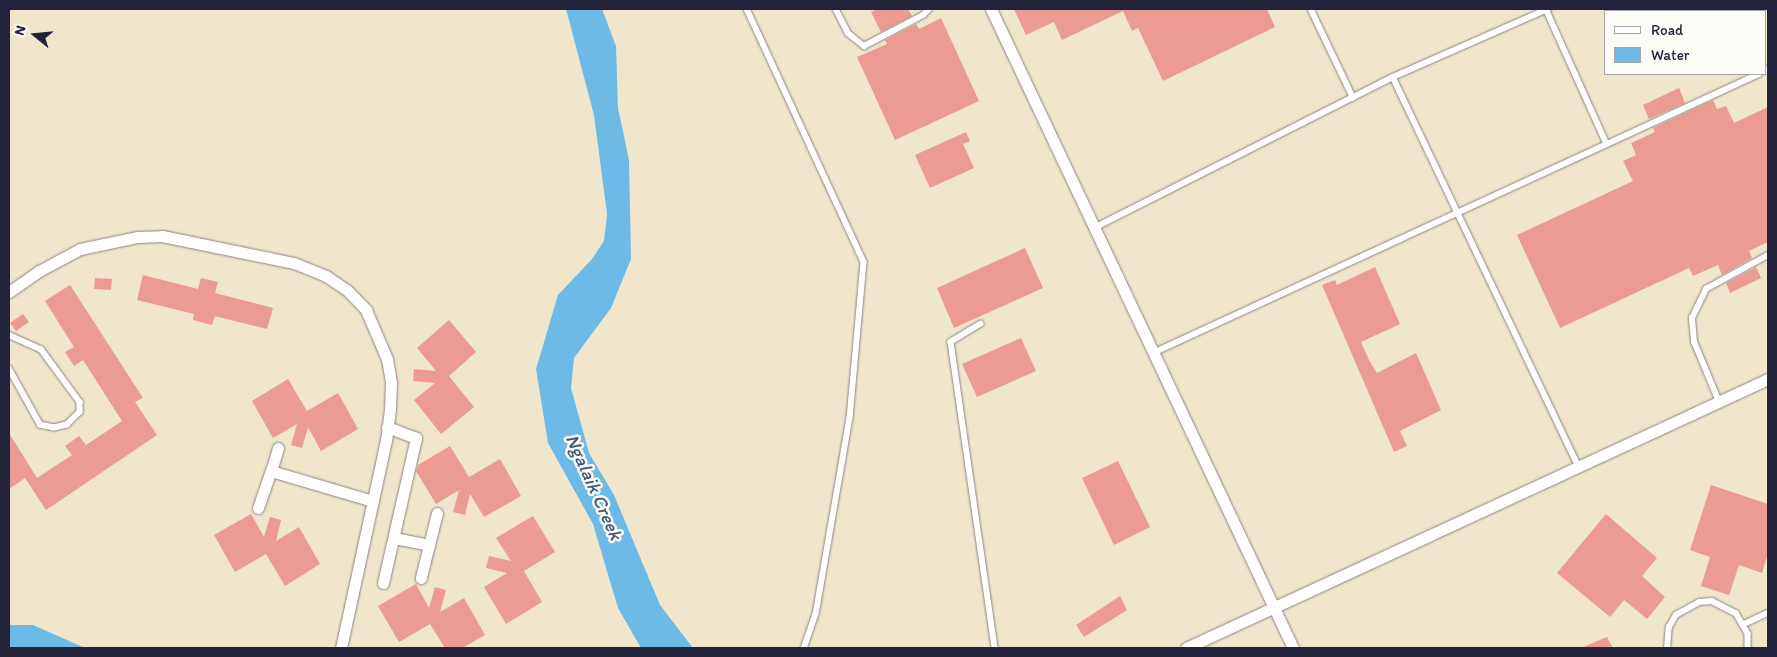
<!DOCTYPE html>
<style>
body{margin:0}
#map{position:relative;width:1777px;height:657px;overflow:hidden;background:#f0e6cb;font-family:Itim,sans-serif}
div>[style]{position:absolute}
.water>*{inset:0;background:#6ebae7}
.building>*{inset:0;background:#eb9b92}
.roads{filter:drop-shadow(0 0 1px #898483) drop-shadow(0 0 1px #898483)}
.service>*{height:5.5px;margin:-2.75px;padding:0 2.75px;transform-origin:2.75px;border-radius:2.75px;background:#fff}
.minor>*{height:11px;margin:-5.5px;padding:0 5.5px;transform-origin:5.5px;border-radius:5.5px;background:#fff}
span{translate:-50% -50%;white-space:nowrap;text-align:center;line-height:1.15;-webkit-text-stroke:5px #fdfcf7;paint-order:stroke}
.water-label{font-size:19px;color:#3d5777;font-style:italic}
.frame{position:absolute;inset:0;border:10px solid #22223b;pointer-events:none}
.legend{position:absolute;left:1604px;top:10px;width:162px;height:65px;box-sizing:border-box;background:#fdfcf7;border:1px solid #a5a5ac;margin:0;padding:6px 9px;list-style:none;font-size:15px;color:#22223b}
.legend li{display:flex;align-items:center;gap:10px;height:25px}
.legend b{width:25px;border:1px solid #a5a5ac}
.north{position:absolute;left:10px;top:10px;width:50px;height:50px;-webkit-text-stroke:4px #fdfcf7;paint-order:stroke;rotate:287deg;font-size:14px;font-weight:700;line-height:20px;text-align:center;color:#22223b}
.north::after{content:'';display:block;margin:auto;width:18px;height:22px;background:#22223b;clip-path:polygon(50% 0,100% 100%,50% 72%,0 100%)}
</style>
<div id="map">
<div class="water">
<div style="clip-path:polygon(566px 9px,602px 9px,616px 46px,618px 108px,629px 160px,631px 259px,611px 308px,574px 358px,571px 388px,589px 453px,614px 495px,660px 605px,693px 648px,641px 648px,618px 608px,593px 524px,548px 443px,536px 369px,558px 295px,592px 259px,604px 241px,607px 214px,594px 115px)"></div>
<div style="clip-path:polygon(9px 625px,33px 625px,85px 648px,9px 648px)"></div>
</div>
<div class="building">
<div style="clip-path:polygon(878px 9px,908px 9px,912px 16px,881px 32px,871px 12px)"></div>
<div style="clip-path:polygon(1014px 9px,1267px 9px,1275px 27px,1163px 81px,1138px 28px,1132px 31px,1123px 11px,1062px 40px,1054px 22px,1026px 35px)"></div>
<div style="clip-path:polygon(941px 18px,979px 101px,895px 140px,857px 57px,887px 44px,885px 40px,916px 24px,919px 29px)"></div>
<div style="clip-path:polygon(1679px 88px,1685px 103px,1649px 119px,1643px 105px)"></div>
<div style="clip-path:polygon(1713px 100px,1717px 109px,1726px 106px,1734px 123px,1768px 107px,1768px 242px,1749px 251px,1752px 258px,1722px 275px,1718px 265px,1693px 276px,1689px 268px,1560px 328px,1517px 235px,1633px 181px,1623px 161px,1636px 155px,1631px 143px,1655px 132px,1653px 128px)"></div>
<div style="clip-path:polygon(966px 132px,970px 141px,963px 144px,974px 168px,930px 188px,915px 155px)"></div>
<div style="clip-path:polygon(1025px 248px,1043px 288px,954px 328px,937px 288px)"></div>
<div style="clip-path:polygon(1375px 267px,1400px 324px,1361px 342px,1369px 360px,1377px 373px,1416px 353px,1441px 410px,1400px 431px,1407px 446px,1394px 452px,1322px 285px,1335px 280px,1337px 285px)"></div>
<div style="clip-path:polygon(1756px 267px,1761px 278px,1730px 293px,1726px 283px)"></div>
<div style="clip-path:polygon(143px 275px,198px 289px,201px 278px,218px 282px,215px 293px,273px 308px,267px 329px,215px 316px,212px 325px,193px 320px,194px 314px,137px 300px)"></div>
<div style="clip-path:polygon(95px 278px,112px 279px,111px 290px,94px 289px)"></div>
<div style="clip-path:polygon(70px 285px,143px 398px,135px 402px,157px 435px,46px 510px,25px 478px,9px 489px,9px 433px,37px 478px,72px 455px,65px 446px,79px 436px,86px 445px,122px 421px,83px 360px,74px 366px,65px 352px,74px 347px,45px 301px)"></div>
<div style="clip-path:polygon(23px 314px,29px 322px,16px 331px,10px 323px)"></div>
<div style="clip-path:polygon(449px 320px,476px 352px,449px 376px,474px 407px,441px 434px,414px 400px,435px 383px,413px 381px,414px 369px,436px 371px,417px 348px)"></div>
<div style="clip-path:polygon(1021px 338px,1036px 371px,977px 397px,962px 364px)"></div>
<div style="clip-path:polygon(288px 379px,307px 411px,338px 393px,358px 429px,321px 451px,308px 427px,302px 448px,291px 445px,297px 424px,273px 438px,252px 401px)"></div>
<div style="clip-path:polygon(450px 446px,469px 477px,500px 459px,521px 496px,484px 517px,470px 494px,465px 515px,453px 512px,459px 490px,436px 504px,416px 471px,418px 465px)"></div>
<div style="clip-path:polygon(1118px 461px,1150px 527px,1114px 545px,1082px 478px)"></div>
<div style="clip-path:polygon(1711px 485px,1768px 504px,1768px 553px,1762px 573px,1739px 565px,1729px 595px,1701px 586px,1710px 557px,1690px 550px)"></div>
<div style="clip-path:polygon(251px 514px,264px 537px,270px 517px,281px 520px,276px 541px,299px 527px,320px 564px,285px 586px,266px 554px,235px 572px,214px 535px)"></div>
<div style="clip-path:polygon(1606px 514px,1657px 558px,1642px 576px,1665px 597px,1647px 619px,1624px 600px,1610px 617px,1557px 573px)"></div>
<div style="clip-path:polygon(533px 516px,555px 552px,524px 571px,542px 602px,506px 624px,484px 587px,507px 573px,486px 568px,489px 556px,511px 561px,496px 538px)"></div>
<div style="clip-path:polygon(416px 584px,429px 608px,435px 587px,446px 590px,440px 612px,464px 598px,485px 635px,462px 648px,445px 648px,430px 624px,399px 642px,378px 606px)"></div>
<div style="clip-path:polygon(1120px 596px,1127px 610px,1084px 637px,1076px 625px)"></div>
<div style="clip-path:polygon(1607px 637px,1613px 648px,1581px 648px)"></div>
</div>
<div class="roads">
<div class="service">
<div style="left:747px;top:9px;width:279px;rotate:65.2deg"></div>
<div style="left:864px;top:262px;width:157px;rotate:95.1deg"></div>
<div style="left:850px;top:418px;width:199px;rotate:99.8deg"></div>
<div style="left:816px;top:614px;width:36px;rotate:109deg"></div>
<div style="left:836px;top:9px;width:27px;rotate:63deg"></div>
<div style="left:848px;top:33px;width:21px;rotate:39deg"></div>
<div style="left:864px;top:46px;width:67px;rotate:-27.7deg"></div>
<div style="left:923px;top:15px;width:8px;rotate:-45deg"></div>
<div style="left:1311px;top:9px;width:98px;rotate:64.5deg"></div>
<div style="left:1546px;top:9px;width:146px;rotate:65.7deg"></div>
<div style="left:1714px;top:9px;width:2px;rotate:63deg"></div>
<div style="left:1766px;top:71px;width:3px;rotate:-45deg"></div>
<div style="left:1393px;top:77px;width:169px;rotate:-23.7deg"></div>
<div style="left:1094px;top:228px;width:335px;rotate:-26.8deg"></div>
<div style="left:1393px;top:77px;width:432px;rotate:64.5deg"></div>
<div style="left:981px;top:324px;width:35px;rotate:149deg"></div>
<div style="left:951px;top:342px;width:309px;rotate:81.8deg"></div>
<div style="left:9px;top:335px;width:35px;rotate:24deg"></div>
<div style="left:41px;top:349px;width:66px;rotate:53.7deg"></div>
<div style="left:80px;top:402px;width:10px;rotate:90deg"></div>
<div style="left:80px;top:412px;width:18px;rotate:135deg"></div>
<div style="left:67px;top:425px;width:13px;rotate:167deg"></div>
<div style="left:54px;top:428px;width:14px;rotate:-168deg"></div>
<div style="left:40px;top:425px;width:64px;rotate:-119deg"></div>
<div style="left:1153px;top:353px;width:667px;rotate:-24.72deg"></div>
<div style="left:1719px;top:402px;width:65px;rotate:-112.6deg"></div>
<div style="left:1694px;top:342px;width:24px;rotate:-95deg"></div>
<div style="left:1692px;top:318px;width:32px;rotate:-64deg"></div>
<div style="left:1706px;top:289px;width:71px;rotate:-28.7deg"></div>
<div style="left:1744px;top:624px;width:26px;rotate:-25deg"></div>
<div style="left:1667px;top:648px;width:21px;rotate:-85deg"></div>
<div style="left:1669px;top:627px;width:14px;rotate:-60deg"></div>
<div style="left:1676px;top:615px;width:26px;rotate:-29deg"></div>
<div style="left:1699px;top:602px;width:13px;rotate:-4deg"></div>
<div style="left:1712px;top:601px;width:27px;rotate:27deg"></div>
<div style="left:1736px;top:613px;width:24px;rotate:60deg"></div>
<div style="left:1748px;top:634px;width:14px;rotate:90deg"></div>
</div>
<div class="minor">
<div style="left:991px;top:9px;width:707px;rotate:64.7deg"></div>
<div style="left:9px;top:292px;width:37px;rotate:-35deg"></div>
<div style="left:39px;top:271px;width:47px;rotate:-28.2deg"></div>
<div style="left:80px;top:249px;width:58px;rotate:-11.9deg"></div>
<div style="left:137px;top:237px;width:25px;rotate:-2deg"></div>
<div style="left:162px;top:236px;width:135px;rotate:11.6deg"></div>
<div style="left:294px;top:263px;width:35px;rotate:22deg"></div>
<div style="left:326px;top:276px;width:25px;rotate:34deg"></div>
<div style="left:347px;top:290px;width:28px;rotate:46deg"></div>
<div style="left:366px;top:310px;width:53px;rotate:66.8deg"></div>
<div style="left:387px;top:359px;width:23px;rotate:80deg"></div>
<div style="left:391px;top:382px;width:27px;rotate:92deg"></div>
<div style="left:390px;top:409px;width:31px;rotate:97deg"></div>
<div style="left:386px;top:440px;width:213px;rotate:102.2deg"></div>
<div style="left:271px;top:471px;width:24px;rotate:-73deg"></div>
<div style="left:258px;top:508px;width:39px;rotate:-71deg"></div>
<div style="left:271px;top:471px;width:106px;rotate:16.4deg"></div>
<div style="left:394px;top:538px;width:36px;rotate:11deg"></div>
<div style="left:429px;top:545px;width:34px;rotate:104deg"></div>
<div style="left:429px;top:545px;width:33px;rotate:-76deg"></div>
<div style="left:383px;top:583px;width:149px;rotate:-77.2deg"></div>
<div style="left:416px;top:438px;width:31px;rotate:-159deg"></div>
<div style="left:1186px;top:648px;width:641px;rotate:-24.81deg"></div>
</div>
</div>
<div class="water-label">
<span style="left:594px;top:487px;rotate:66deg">Ngalaik Creek</span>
</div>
<div class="frame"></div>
<ul class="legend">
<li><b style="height:6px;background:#fff"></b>Road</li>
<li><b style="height:14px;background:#6ebae7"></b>Water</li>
</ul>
<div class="north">N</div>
</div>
